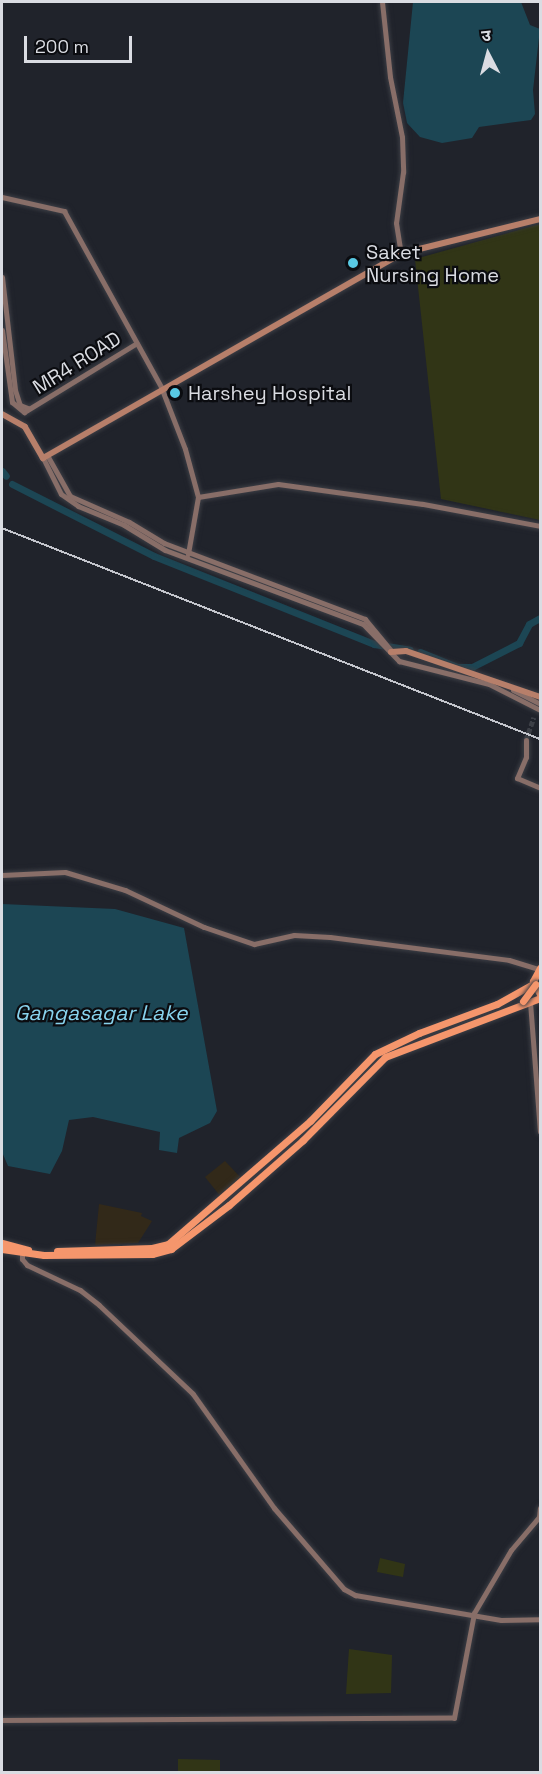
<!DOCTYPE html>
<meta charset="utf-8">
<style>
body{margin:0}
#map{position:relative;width:542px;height:1774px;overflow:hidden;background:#20232b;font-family:"Space Grotesk","Noto Sans Devanagari",sans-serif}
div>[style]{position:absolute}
.commercial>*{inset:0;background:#322919}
.green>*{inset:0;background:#313516}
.water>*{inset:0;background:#1c4654}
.river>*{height:7px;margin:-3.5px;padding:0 3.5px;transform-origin:3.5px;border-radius:3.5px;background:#1c4654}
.secondary-tunnel>*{height:5px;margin-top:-2.5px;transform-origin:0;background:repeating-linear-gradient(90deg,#3c3f46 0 5px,transparent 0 7.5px)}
.roads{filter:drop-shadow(0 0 2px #3c3e45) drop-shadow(0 0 2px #3c3e45)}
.secondary>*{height:5px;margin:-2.5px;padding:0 2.5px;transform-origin:2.5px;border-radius:2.5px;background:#886e68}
.primary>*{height:6px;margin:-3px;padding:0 3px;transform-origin:3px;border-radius:3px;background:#b77f6a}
.highway>*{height:7px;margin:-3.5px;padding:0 3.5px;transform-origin:3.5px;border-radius:3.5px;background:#f5966c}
.rail>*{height:1.5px;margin:-0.75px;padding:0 0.75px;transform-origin:0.75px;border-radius:0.75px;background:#c3c5cc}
.bridges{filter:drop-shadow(0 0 2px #3c3e45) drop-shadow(0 0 2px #3c3e45)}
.highway-bridge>*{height:7px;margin:-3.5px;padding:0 3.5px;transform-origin:3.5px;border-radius:3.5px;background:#f5966c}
.dots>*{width:16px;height:16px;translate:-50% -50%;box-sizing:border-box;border:3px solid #0b0c10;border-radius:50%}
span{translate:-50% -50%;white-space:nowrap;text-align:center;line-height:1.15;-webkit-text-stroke:4.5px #0b0c10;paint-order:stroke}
.poi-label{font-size:20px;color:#dadce2}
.left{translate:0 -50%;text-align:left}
.street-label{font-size:20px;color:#dadce2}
.water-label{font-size:21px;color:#88d3ed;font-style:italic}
.frame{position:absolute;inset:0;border:3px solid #dadce2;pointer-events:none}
.north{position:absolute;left:458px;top:24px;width:60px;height:60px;-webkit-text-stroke:4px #0b0c10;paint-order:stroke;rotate:354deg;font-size:16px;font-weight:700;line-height:24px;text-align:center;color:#dadce2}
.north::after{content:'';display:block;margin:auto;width:21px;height:27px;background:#dadce2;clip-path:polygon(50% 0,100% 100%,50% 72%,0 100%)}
.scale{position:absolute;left:24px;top:36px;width:108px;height:27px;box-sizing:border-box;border:3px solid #dadce2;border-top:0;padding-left:8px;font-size:18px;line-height:21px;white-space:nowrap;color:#dadce2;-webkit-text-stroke:4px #0b0c10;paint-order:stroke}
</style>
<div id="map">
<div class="commercial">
<div style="clip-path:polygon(225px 1161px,242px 1179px,221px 1197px,205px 1177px)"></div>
<div style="clip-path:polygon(99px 1204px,142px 1213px,141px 1216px,152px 1221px,138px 1243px,95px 1245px)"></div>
</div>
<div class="green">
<div style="clip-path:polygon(540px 224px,540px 520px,441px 499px,415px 259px)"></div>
<div style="clip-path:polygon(380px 1558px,405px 1564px,403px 1577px,377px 1572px)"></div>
<div style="clip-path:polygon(349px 1649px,392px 1655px,391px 1693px,346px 1694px)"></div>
<div style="clip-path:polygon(178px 1759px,220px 1760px,220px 1772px,178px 1772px)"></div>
</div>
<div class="water">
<div style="clip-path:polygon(413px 2px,521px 2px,530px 25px,540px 29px,533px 90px,535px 114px,531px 120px,479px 127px,472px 138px,442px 143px,420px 137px,407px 123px,403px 103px)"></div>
<div style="clip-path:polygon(2px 904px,115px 909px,184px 928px,217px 1111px,210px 1123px,179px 1138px,177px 1153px,159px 1150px,160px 1132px,93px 1117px,69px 1120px,62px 1151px,50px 1174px,8px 1166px,2px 1152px)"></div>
</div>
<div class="river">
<div style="left:2px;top:471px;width:6px;rotate:51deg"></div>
<div style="left:12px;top:484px;width:159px;rotate:26.9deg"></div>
<div style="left:154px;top:556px;width:237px;rotate:21.8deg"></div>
<div style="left:374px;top:644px;width:36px;rotate:9deg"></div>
<div style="left:420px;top:652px;width:40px;rotate:22deg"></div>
<div style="left:457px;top:667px;width:15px"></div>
<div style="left:472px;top:667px;width:53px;rotate:-27.1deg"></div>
<div style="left:519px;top:643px;width:21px;rotate:-62deg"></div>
<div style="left:529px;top:624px;width:13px;rotate:-29deg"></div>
</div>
<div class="secondary-tunnel">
<div style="left:526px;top:740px;width:24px;rotate:-71deg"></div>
</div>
<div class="roads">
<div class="secondary">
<div style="left:382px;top:2px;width:75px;rotate:83.9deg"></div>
<div style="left:390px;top:77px;width:61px;rotate:78.7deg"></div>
<div style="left:402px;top:137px;width:35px;rotate:88deg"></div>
<div style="left:403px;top:172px;width:51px;rotate:97.8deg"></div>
<div style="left:396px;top:223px;width:31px;rotate:81deg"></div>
<div style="left:2px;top:197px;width:64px;rotate:12.7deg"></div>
<div style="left:64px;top:211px;width:201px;rotate:61.1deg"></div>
<div style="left:161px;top:387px;width:66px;rotate:68.8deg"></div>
<div style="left:185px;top:449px;width:50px;rotate:74.8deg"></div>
<div style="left:198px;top:497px;width:58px;rotate:100deg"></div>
<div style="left:2px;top:277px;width:114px;rotate:83.4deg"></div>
<div style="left:15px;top:390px;width:16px;rotate:72deg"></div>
<div style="left:20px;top:405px;width:9px;rotate:21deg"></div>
<div style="left:2px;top:330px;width:73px;rotate:82.1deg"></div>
<div style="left:12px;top:402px;width:16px;rotate:40deg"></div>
<div style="left:24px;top:412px;width:132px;rotate:-31.4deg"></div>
<div style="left:47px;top:455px;width:47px;rotate:60.7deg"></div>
<div style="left:70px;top:496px;width:64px;rotate:23.8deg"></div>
<div style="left:129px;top:522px;width:41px;rotate:31deg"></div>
<div style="left:164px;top:543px;width:215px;rotate:20.7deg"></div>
<div style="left:365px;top:619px;width:44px;rotate:50.5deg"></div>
<div style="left:43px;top:458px;width:40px;rotate:63.4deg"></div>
<div style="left:61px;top:494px;width:21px;rotate:35deg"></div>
<div style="left:78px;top:506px;width:50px;rotate:22.4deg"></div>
<div style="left:124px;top:525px;width:48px;rotate:31.4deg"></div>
<div style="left:165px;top:550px;width:211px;rotate:20.5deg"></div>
<div style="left:363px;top:624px;width:52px;rotate:45.8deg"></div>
<div style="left:399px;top:661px;width:93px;rotate:14.3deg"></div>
<div style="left:489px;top:684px;width:57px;rotate:27deg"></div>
<div style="left:198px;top:497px;width:81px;rotate:-9.2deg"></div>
<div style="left:278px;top:484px;width:146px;rotate:7.9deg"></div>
<div style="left:423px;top:504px;width:119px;rotate:10.6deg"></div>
<div style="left:513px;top:690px;width:30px;rotate:27deg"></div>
<div style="left:526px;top:740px;width:17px;rotate:90deg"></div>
<div style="left:526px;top:757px;width:23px;rotate:113deg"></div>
<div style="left:517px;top:778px;width:25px;rotate:23deg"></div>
<div style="left:2px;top:875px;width:63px;rotate:-2.7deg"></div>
<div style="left:65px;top:872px;width:63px;rotate:16.7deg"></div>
<div style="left:125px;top:890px;width:87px;rotate:25.1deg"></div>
<div style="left:204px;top:927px;width:53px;rotate:18.8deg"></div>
<div style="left:254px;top:944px;width:41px;rotate:-12.7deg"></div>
<div style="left:294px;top:935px;width:36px;rotate:3deg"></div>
<div style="left:330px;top:937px;width:180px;rotate:7.3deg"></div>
<div style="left:509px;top:960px;width:31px;rotate:17deg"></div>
<div style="left:530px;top:1002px;width:130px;rotate:85.6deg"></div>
<div style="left:22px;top:1250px;width:9px;rotate:90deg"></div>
<div style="left:22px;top:1259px;width:8px;rotate:50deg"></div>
<div style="left:27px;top:1265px;width:59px;rotate:25.3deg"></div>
<div style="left:80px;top:1290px;width:24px;rotate:38deg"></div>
<div style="left:99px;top:1305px;width:129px;rotate:43.4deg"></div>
<div style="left:193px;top:1394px;width:140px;rotate:54.6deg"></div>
<div style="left:274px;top:1508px;width:107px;rotate:49.2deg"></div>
<div style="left:344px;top:1589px;width:13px;rotate:29deg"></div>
<div style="left:355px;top:1595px;width:148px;rotate:9.7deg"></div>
<div style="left:501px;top:1620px;width:39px;rotate:-1deg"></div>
<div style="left:2px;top:1720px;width:452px;rotate:-0.3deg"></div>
<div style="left:454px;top:1718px;width:107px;rotate:-79.2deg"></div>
<div style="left:474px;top:1613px;width:73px;rotate:-59.6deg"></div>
<div style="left:511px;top:1550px;width:43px;rotate:-49.7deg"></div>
<div style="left:539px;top:1517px;width:9px;rotate:-84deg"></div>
</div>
<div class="primary">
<div style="left:2px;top:414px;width:26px;rotate:29deg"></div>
<div style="left:25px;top:427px;width:36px;rotate:60deg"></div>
<div style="left:43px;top:458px;width:414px;rotate:-29.7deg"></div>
<div style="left:403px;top:253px;width:141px;rotate:-13.9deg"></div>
<div style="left:391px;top:652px;width:15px;rotate:-4deg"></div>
<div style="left:406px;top:651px;width:142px;rotate:18.9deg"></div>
</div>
<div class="highway">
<div style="left:540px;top:968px;width:15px;rotate:118deg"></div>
<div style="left:533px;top:981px;width:15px;rotate:62deg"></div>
<div style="left:2px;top:1243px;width:27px;rotate:15deg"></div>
<div style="left:2px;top:1249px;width:42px;rotate:8.1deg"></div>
<div style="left:44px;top:1255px;width:108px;rotate:-0.5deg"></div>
<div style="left:152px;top:1254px;width:20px;rotate:-15deg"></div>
<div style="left:171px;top:1249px;width:73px;rotate:-37.2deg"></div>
<div style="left:229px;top:1205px;width:98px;rotate:-41.3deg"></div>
<div style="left:303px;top:1140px;width:117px;rotate:-45.3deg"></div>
<div style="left:385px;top:1057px;width:166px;rotate:-20.8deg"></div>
<div style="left:57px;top:1251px;width:95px;rotate:-1.8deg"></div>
<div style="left:152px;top:1248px;width:16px;rotate:-14deg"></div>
<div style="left:168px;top:1244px;width:188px;rotate:-40.9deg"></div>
<div style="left:310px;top:1121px;width:93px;rotate:-45.9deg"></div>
<div style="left:375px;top:1054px;width:49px;rotate:-25.5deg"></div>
<div style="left:419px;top:1033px;width:83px;rotate:-20.4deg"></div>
<div style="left:497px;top:1004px;width:41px;rotate:-29.1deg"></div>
</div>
</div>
<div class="rail">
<div style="left:2px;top:528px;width:578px;rotate:21.41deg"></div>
</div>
<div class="bridges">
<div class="highway-bridge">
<div style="left:523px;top:1001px;width:21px;rotate:-53deg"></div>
</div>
</div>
<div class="dots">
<div style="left:353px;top:263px;background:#58c9e3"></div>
<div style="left:175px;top:393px;background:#58c9e3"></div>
</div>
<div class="poi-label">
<span class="left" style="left:366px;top:264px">Saket<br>Nursing Home</span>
<span class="left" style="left:188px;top:393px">Harshey Hospital</span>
</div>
<div class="street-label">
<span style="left:77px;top:363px;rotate:-32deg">MR4 ROAD</span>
</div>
<div class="water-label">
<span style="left:101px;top:1013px">Gangasagar Lake</span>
</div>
<div class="frame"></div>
<div class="north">उ</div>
<div class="scale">200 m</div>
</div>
